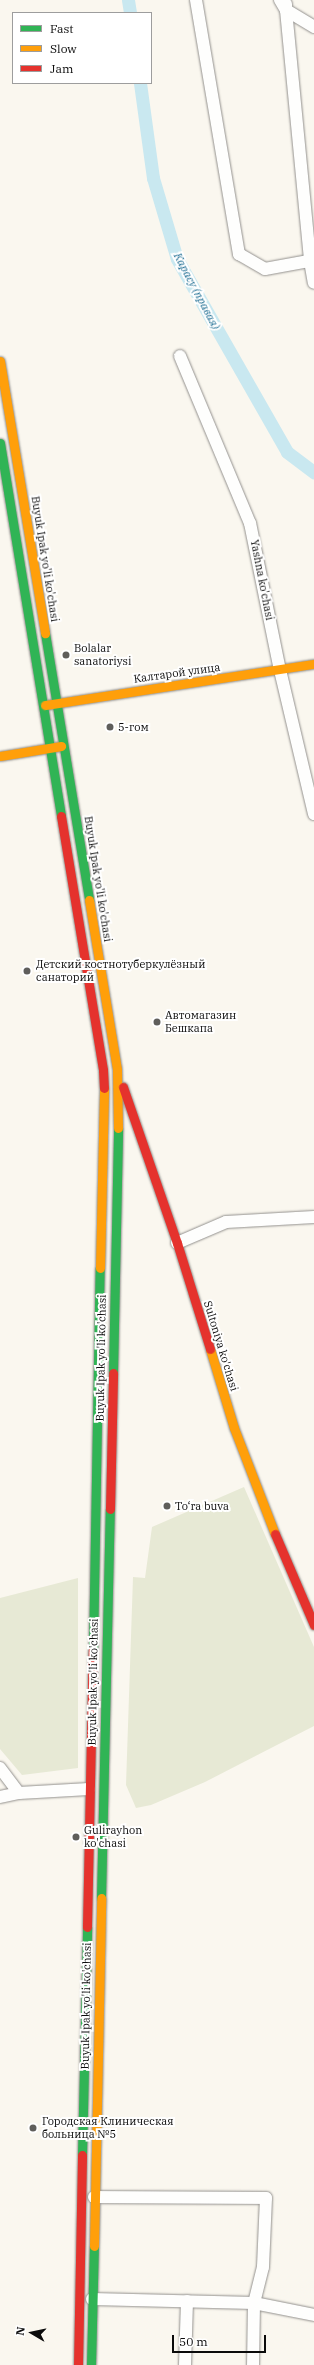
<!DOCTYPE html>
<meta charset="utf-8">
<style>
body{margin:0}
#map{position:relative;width:314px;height:2365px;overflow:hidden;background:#faf7ef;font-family:"IBM Plex Serif",serif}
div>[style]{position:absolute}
.cemetery>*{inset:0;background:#e7e9d5}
.canal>*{height:13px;margin:-6.5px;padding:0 6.5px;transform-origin:6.5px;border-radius:6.5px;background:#c9e8f0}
.roads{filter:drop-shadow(0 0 1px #93918e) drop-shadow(0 0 1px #93918e)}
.street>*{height:12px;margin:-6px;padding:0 6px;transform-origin:6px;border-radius:6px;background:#fefefd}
.fast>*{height:9px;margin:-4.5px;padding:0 4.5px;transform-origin:4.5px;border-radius:4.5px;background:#30b455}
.slow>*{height:9px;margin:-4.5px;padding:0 4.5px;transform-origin:4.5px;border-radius:4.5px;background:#ff9f0a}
.jam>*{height:9px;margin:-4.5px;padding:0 4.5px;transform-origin:4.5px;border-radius:4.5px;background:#e5322d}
.dots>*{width:11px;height:11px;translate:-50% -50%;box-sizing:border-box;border:2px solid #fff;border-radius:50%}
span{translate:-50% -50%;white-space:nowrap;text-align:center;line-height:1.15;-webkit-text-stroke:4px #fff;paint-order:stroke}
.street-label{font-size:11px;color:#0b0b0b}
.poi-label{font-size:11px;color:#0b0b0b}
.left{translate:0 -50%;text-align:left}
.water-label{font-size:12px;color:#1f6e93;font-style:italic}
.legend{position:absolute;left:12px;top:12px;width:140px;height:72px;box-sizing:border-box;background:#fff;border:1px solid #9d9d9d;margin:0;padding:5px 7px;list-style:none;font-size:12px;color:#0b0b0b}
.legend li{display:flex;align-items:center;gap:8px;height:20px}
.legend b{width:20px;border:1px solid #9d9d9d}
.north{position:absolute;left:12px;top:2313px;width:40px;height:40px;-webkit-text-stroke:3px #fff;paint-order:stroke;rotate:279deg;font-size:11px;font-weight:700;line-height:16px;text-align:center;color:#0b0b0b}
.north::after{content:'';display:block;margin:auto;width:14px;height:18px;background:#0b0b0b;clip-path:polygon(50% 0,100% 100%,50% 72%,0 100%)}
.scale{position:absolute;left:172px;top:2335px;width:94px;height:18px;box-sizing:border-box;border:2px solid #0b0b0b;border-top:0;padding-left:5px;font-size:12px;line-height:14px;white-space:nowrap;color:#0b0b0b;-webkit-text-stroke:3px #fff;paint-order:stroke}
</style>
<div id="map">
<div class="cemetery">
<div style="clip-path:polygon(244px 1487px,314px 1647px,314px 1726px,205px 1782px,151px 1805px,136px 1808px,126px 1785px,133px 1577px,145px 1578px,152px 1527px)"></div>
<div style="clip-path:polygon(78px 1578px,78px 1768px,22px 1775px,0 1749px,0 1598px)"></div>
</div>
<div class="canal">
<div style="left:128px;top:0;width:13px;rotate:81deg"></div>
<div style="left:140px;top:83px;width:96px;rotate:82.2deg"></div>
<div style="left:153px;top:178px;width:84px;rotate:73.5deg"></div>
<div style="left:177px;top:259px;width:222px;rotate:60.3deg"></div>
<div style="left:287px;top:452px;width:34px;rotate:37deg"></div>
</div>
<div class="roads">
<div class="street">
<div style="left:196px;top:0;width:258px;rotate:80.4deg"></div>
<div style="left:239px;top:254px;width:30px;rotate:30deg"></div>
<div style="left:265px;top:269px;width:50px;rotate:-10.4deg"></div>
<div style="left:280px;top:0;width:12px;rotate:59deg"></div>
<div style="left:286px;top:10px;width:252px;rotate:84.5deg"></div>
<div style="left:310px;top:261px;width:22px;rotate:80deg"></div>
<div style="left:286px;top:4px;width:6px;rotate:90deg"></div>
<div style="left:286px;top:10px;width:33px;rotate:31deg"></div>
<div style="left:180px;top:356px;width:181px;rotate:67.3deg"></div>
<div style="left:250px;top:523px;width:150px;rotate:78.5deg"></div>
<div style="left:280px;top:670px;width:148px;rotate:76.7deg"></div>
<div style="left:177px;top:1243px;width:53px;rotate:-23.2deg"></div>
<div style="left:226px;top:1222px;width:88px;rotate:-3.3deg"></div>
<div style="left:0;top:1768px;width:31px;rotate:53deg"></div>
<div style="left:19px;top:1793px;width:19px;rotate:168deg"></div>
<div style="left:19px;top:1793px;width:70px;rotate:-3.3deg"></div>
<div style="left:94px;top:2197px;width:172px;rotate:0.3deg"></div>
<div style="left:266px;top:2198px;width:69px;rotate:92.5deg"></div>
<div style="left:263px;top:2267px;width:37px;rotate:104deg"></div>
<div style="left:254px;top:2303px;width:62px;rotate:90.9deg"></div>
<div style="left:92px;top:2299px;width:162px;rotate:1.4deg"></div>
<div style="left:254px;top:2303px;width:61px;rotate:11.3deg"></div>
<div style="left:185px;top:2365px;width:64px;rotate:-88.2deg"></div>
</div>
<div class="fast">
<div style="left:0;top:443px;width:378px;rotate:80.7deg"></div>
<div style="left:45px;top:633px;width:271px;rotate:80.6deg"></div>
<div style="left:113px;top:1373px;width:245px;rotate:-88.8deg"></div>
<div style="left:93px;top:1650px;width:382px;rotate:-89deg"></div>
<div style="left:101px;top:1898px;width:389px;rotate:-88.7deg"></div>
<div style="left:82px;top:2155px;width:228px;rotate:-88.7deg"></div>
<div style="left:91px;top:2365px;width:119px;rotate:-88.6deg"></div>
</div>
<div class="slow">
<div style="left:0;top:361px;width:276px;rotate:80.6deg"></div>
<div style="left:45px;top:705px;width:272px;rotate:-8.7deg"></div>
<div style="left:0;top:756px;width:62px;rotate:-9.3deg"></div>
<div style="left:89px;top:900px;width:172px;rotate:80.6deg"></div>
<div style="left:117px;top:1070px;width:58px;rotate:89deg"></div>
<div style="left:100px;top:1268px;width:180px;rotate:-88.7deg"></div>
<div style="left:210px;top:1349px;width:83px;rotate:73.1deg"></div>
<div style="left:234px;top:1428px;width:114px;rotate:68.9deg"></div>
<div style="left:94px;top:2246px;width:348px;rotate:-88.8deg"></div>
</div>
<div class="jam">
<div style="left:61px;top:816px;width:257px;rotate:80.6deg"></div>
<div style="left:103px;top:1070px;width:18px;rotate:87deg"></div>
<div style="left:123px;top:1087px;width:165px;rotate:70.9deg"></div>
<div style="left:177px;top:1243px;width:111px;rotate:72.7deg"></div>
<div style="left:110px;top:1509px;width:136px;rotate:-88.7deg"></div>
<div style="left:275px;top:1534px;width:99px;rotate:66.8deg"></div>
<div style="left:87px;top:1927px;width:277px;rotate:-88.8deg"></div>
<div style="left:78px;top:2365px;width:210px;rotate:-88.9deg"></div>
</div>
</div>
<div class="dots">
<div style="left:66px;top:655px;background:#5f5e5b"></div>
<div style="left:110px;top:727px;background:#5f5e5b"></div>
<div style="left:27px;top:971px;background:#5f5e5b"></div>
<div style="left:157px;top:1022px;background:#5f5e5b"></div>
<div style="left:167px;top:1506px;background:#5f5e5b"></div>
<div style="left:76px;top:1837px;background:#5f5e5b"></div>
<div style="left:33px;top:2128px;background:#5f5e5b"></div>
</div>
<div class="street-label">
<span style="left:45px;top:559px;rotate:81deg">Buyuk Ipak yo'li ko'chasi</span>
<span style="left:262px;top:580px;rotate:79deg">Yashna ko'chasi</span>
<span style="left:177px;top:673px;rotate:-8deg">Калтарой улица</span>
<span style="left:98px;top:879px;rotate:81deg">Buyuk Ipak yo'li ko'chasi</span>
<span style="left:221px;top:1346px;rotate:73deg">Sultoniya ko'chasi</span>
<span style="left:101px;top:1358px;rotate:-89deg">Buyuk Ipak yo'li ko'chasi</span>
<span style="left:93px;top:1682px;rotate:-89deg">Buyuk Ipak yo'li ko'chasi</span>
<span style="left:86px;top:2006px;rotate:-89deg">Buyuk Ipak yo'li ko'chasi</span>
</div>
<div class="poi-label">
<span class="left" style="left:74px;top:655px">Bolalar<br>sanatoriysi</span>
<span class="left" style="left:118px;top:727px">5-гом</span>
<span class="left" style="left:36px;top:971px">Детский костнотуберкулёзный<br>санаторий</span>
<span class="left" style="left:165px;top:1022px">Автомагазин<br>Бешкапа</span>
<span class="left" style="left:175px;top:1506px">To‘ra buva</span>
<span class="left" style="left:84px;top:1837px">Gulirayhon<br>ko'chasi</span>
<span class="left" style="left:42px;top:2128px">Городская Клиническая<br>больница №5</span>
</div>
<div class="water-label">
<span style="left:197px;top:291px;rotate:62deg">Карасу (правая)</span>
</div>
<ul class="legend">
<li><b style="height:5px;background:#30b455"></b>Fast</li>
<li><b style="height:5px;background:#ff9f0a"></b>Slow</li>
<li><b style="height:5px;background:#e5322d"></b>Jam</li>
</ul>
<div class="north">N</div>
<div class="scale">50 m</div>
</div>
